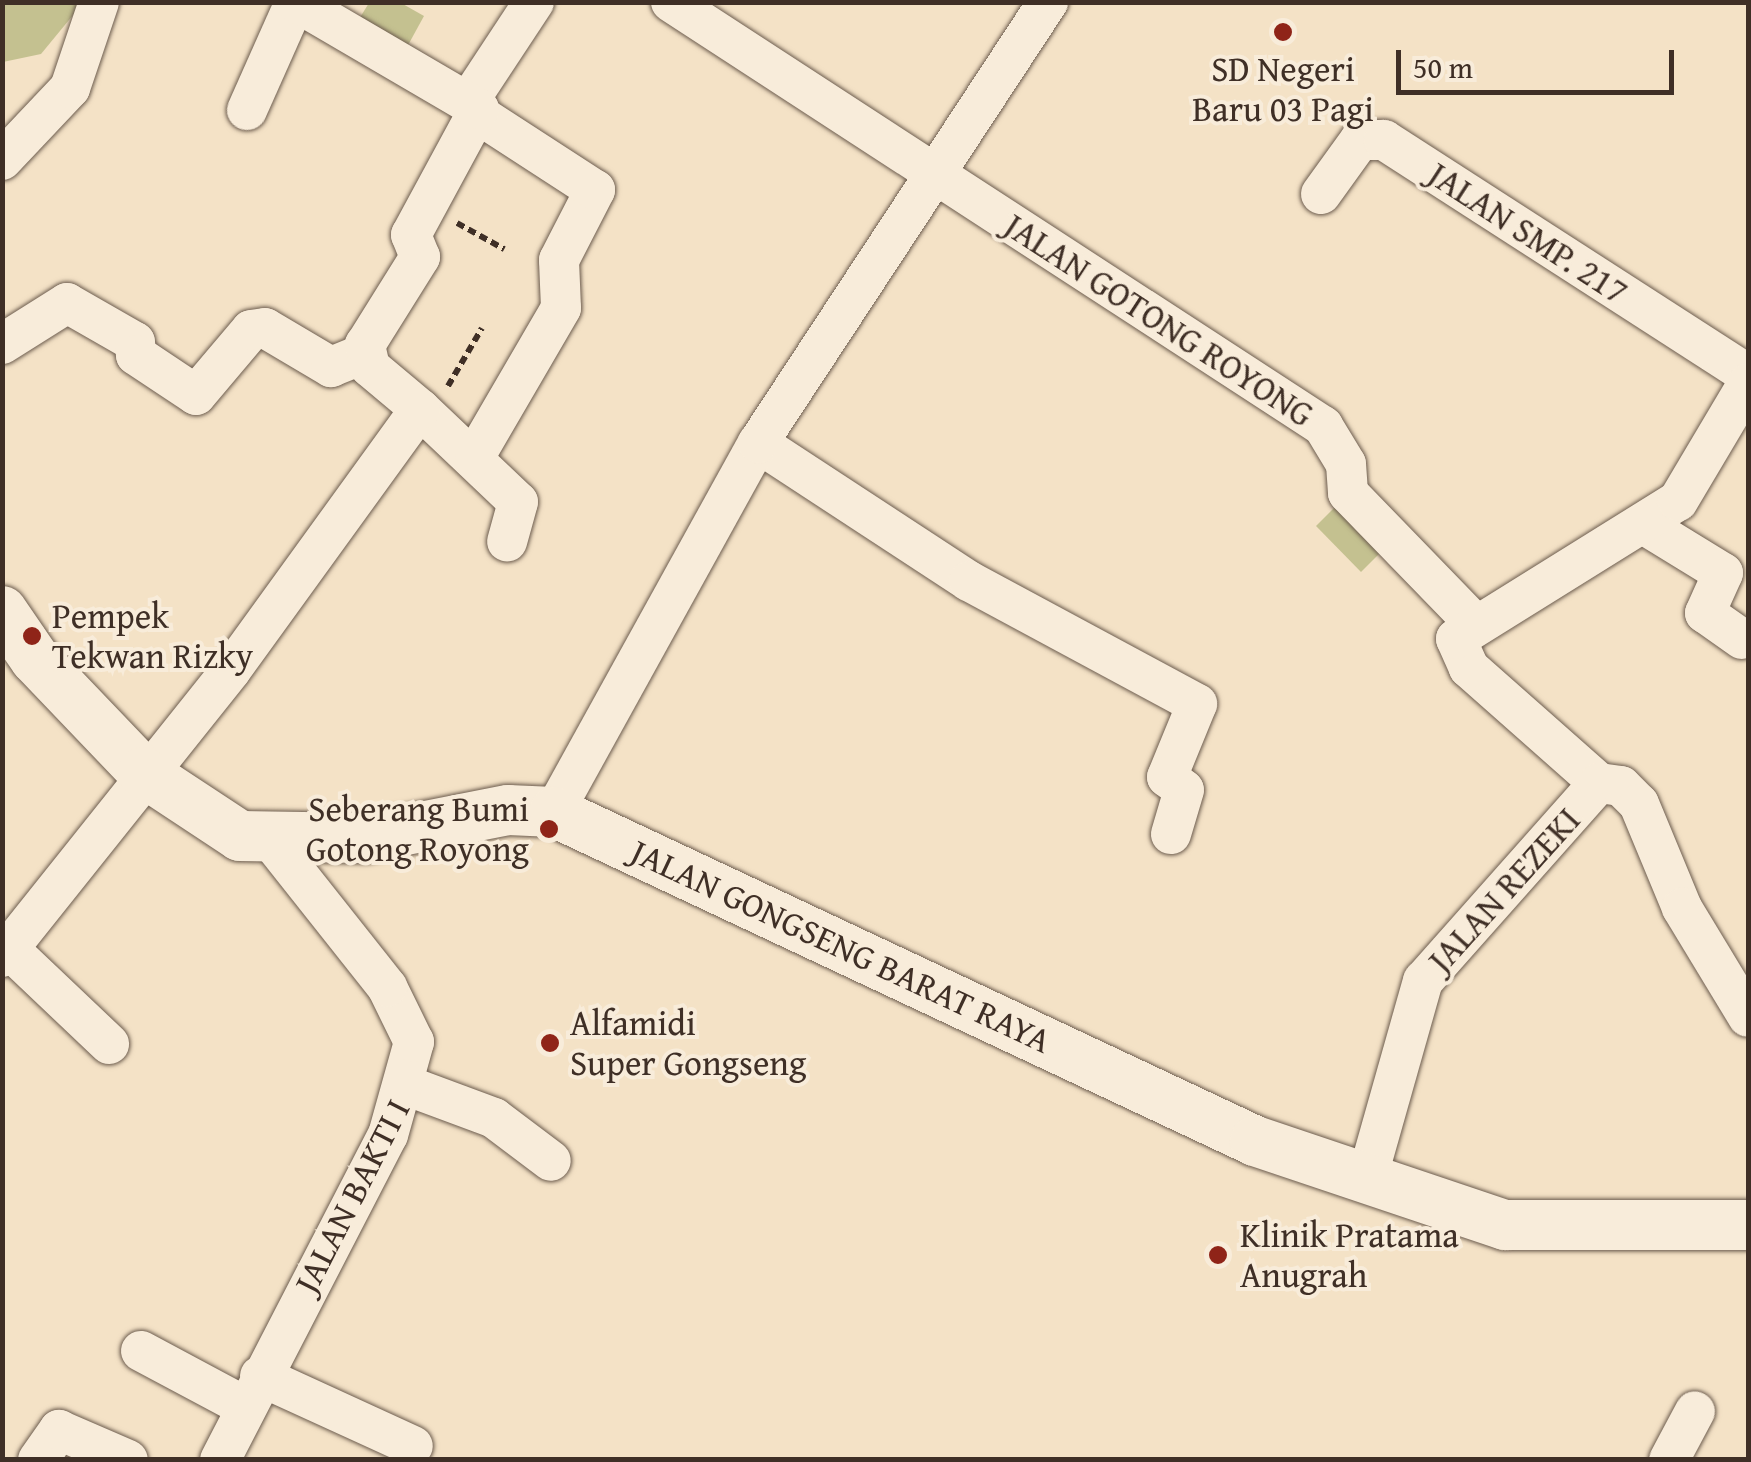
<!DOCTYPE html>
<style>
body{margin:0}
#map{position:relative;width:1751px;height:1462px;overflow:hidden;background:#f4e2c6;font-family:"Gentium Book Plus",serif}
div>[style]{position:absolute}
.green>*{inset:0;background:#c4c190}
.path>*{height:6px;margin-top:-3px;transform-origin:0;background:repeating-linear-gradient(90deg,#3f2f26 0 8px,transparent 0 13px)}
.roads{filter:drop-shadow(0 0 2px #6c5c4e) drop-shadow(0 0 2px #6c5c4e)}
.minor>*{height:40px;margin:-20px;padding:0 20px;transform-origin:20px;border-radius:20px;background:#f8ecda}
.tertiary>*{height:50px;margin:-25px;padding:0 25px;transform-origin:25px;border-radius:25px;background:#f8ecda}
.dots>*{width:28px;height:28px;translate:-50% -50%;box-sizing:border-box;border:5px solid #f8ecda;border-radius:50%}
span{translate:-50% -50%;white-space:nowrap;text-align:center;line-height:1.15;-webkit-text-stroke:8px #f8ecda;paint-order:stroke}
.poi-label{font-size:35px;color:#3f2f26}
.left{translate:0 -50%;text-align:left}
.right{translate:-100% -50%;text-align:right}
.street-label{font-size:35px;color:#3f2f26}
.frame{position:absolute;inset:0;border:5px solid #3f2f26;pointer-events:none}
.scale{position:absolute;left:1396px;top:50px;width:278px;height:45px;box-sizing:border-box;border:5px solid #3f2f26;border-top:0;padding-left:12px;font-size:30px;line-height:35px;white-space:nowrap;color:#3f2f26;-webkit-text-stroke:8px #f8ecda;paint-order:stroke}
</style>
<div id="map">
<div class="green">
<div style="clip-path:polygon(2px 3px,83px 3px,41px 54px,3px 62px)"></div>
<div style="clip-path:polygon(369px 3px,401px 3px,424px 16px,407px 47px,359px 19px)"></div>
<div style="clip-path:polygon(1342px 500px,1387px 546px,1361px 572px,1316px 526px)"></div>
</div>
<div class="path">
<div style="left:457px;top:223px;width:54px;rotate:29deg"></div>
<div style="left:448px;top:386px;width:67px;rotate:-59.6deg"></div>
</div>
<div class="roads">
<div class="minor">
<div style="left:671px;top:2px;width:778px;rotate:33.04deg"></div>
<div style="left:1323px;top:426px;width:44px;rotate:58.8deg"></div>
<div style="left:1346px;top:464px;width:29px;rotate:86deg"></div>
<div style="left:1348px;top:493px;width:182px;rotate:45.9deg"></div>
<div style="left:470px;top:99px;width:116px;rotate:-56.6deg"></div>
<div style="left:247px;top:110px;width:118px;rotate:-66deg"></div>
<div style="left:2px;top:160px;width:99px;rotate:-46.6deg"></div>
<div style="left:70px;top:88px;width:91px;rotate:-71.4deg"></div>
<div style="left:1321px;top:194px;width:67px;rotate:-54.2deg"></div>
<div style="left:1360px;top:140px;width:24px"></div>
<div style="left:1384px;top:140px;width:433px;rotate:32.8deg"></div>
<div style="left:2px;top:344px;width:77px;rotate:-32.2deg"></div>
<div style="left:67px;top:303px;width:78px;rotate:29.8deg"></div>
<div style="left:135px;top:342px;width:13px;rotate:86deg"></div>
<div style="left:136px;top:355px;width:72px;rotate:33.7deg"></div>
<div style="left:196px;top:395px;width:85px;rotate:-49.8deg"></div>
<div style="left:251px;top:330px;width:14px;rotate:-8deg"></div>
<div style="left:265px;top:328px;width:77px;rotate:30.6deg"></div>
<div style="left:331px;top:367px;width:35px;rotate:-22deg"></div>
<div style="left:420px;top:409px;width:135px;rotate:43.5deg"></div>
<div style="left:518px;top:502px;width:41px;rotate:105.4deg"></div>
<div style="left:758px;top:443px;width:252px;rotate:33.2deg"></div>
<div style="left:969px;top:581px;width:259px;rotate:28.3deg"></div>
<div style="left:1197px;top:704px;width:79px;rotate:112.3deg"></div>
<div style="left:1167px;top:777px;width:21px;rotate:37deg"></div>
<div style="left:1184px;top:790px;width:46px;rotate:106.5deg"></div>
<div style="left:475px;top:456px;width:171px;rotate:-59.8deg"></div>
<div style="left:561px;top:308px;width:48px;rotate:-92.4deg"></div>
<div style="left:559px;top:260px;width:79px;rotate:-62.8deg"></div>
<div style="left:595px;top:190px;width:136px;rotate:-147deg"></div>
<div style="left:1648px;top:527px;width:88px;rotate:31.5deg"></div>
<div style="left:1723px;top:573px;width:44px;rotate:114.2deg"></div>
<div style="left:1705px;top:613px;width:45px;rotate:35.1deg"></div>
<div style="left:1599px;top:783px;width:174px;rotate:-138.5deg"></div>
<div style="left:1469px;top:668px;width:32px;rotate:-114deg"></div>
<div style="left:1456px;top:639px;width:261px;rotate:-31.9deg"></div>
<div style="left:1678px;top:501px;width:137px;rotate:-59.3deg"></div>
<div style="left:554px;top:812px;width:422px;rotate:-61.1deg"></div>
<div style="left:758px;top:443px;width:528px;rotate:-56.67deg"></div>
<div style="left:9px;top:949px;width:138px;rotate:43.5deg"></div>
<div style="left:2px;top:957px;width:367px;rotate:-51.4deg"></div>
<div style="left:231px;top:670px;width:322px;rotate:-54.1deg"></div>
<div style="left:420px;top:409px;width:65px;rotate:-140deg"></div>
<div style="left:370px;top:367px;width:23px;rotate:-103deg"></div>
<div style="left:365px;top:345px;width:104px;rotate:-58deg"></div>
<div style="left:420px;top:257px;width:24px;rotate:-112deg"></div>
<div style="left:411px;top:235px;width:143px;rotate:-61.6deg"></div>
<div style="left:479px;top:109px;width:212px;rotate:-149.7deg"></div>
<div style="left:408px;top:1086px;width:92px;rotate:20.4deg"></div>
<div style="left:494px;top:1118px;width:71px;rotate:37deg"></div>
<div style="left:1368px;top:1175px;width:202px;rotate:-74.2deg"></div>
<div style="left:1423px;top:981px;width:265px;rotate:-48.4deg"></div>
<div style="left:1599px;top:783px;width:22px;rotate:8deg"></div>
<div style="left:1621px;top:786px;width:25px;rotate:45deg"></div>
<div style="left:1639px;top:804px;width:113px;rotate:67.5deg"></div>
<div style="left:1682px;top:908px;width:127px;rotate:58.8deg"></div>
<div style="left:141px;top:1351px;width:117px;rotate:28.1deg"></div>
<div style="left:260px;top:1376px;width:168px;rotate:24.6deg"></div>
<div style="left:38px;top:1460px;width:37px;rotate:-55deg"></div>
<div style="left:59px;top:1430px;width:75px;rotate:23.5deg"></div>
<div style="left:220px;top:1460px;width:366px;rotate:-62.7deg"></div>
<div style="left:388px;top:1135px;width:97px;rotate:-74.4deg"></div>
<div style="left:414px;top:1042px;width:61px;rotate:-116.1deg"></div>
<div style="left:387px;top:987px;width:184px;rotate:-128.4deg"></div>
<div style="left:1669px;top:1460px;width:55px;rotate:-62deg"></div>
</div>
<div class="tertiary">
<div style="left:2px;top:611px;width:58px;rotate:55.5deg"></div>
<div style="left:35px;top:659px;width:156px;rotate:46.3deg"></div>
<div style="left:143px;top:772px;width:116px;rotate:33.4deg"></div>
<div style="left:240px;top:836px;width:125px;rotate:0.9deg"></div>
<div style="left:365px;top:838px;width:146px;rotate:-11.1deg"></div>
<div style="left:508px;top:810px;width:46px;rotate:2.5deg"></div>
<div style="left:554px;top:812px;width:774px;rotate:25.14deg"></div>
<div style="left:1255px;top:1141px;width:264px;rotate:18.6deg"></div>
<div style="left:1505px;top:1225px;width:243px"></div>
</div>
</div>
<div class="dots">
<div style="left:1283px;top:32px;background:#8f2418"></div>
<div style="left:32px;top:636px;background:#8f2418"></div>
<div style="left:549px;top:829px;background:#8f2418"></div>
<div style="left:550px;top:1043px;background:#8f2418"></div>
<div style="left:1218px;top:1255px;background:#8f2418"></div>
</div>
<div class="poi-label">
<span style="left:1283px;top:89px">SD Negeri<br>Baru 03 Pagi</span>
<span class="left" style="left:52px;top:636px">Pempek<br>Tekwan Rizky</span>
<span class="right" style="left:529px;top:829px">Seberang Bumi<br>Gotong Royong</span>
<span class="left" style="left:570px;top:1043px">Alfamidi<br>Super Gongseng</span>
<span class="left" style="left:1240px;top:1255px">Klinik Pratama<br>Anugrah</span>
</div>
<div class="street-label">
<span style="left:1528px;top:233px;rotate:33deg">JALAN SMP. 217</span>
<span style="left:1159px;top:320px;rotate:33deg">JALAN GOTONG ROYONG</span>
<span style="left:1504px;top:890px;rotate:-48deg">JALAN REZEKI</span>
<span style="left:841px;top:946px;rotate:25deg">JALAN GONGSENG BARAT RAYA</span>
<span style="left:352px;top:1196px;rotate:-63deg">JALAN BAKTI I</span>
</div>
<div class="frame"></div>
<div class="scale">50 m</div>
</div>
